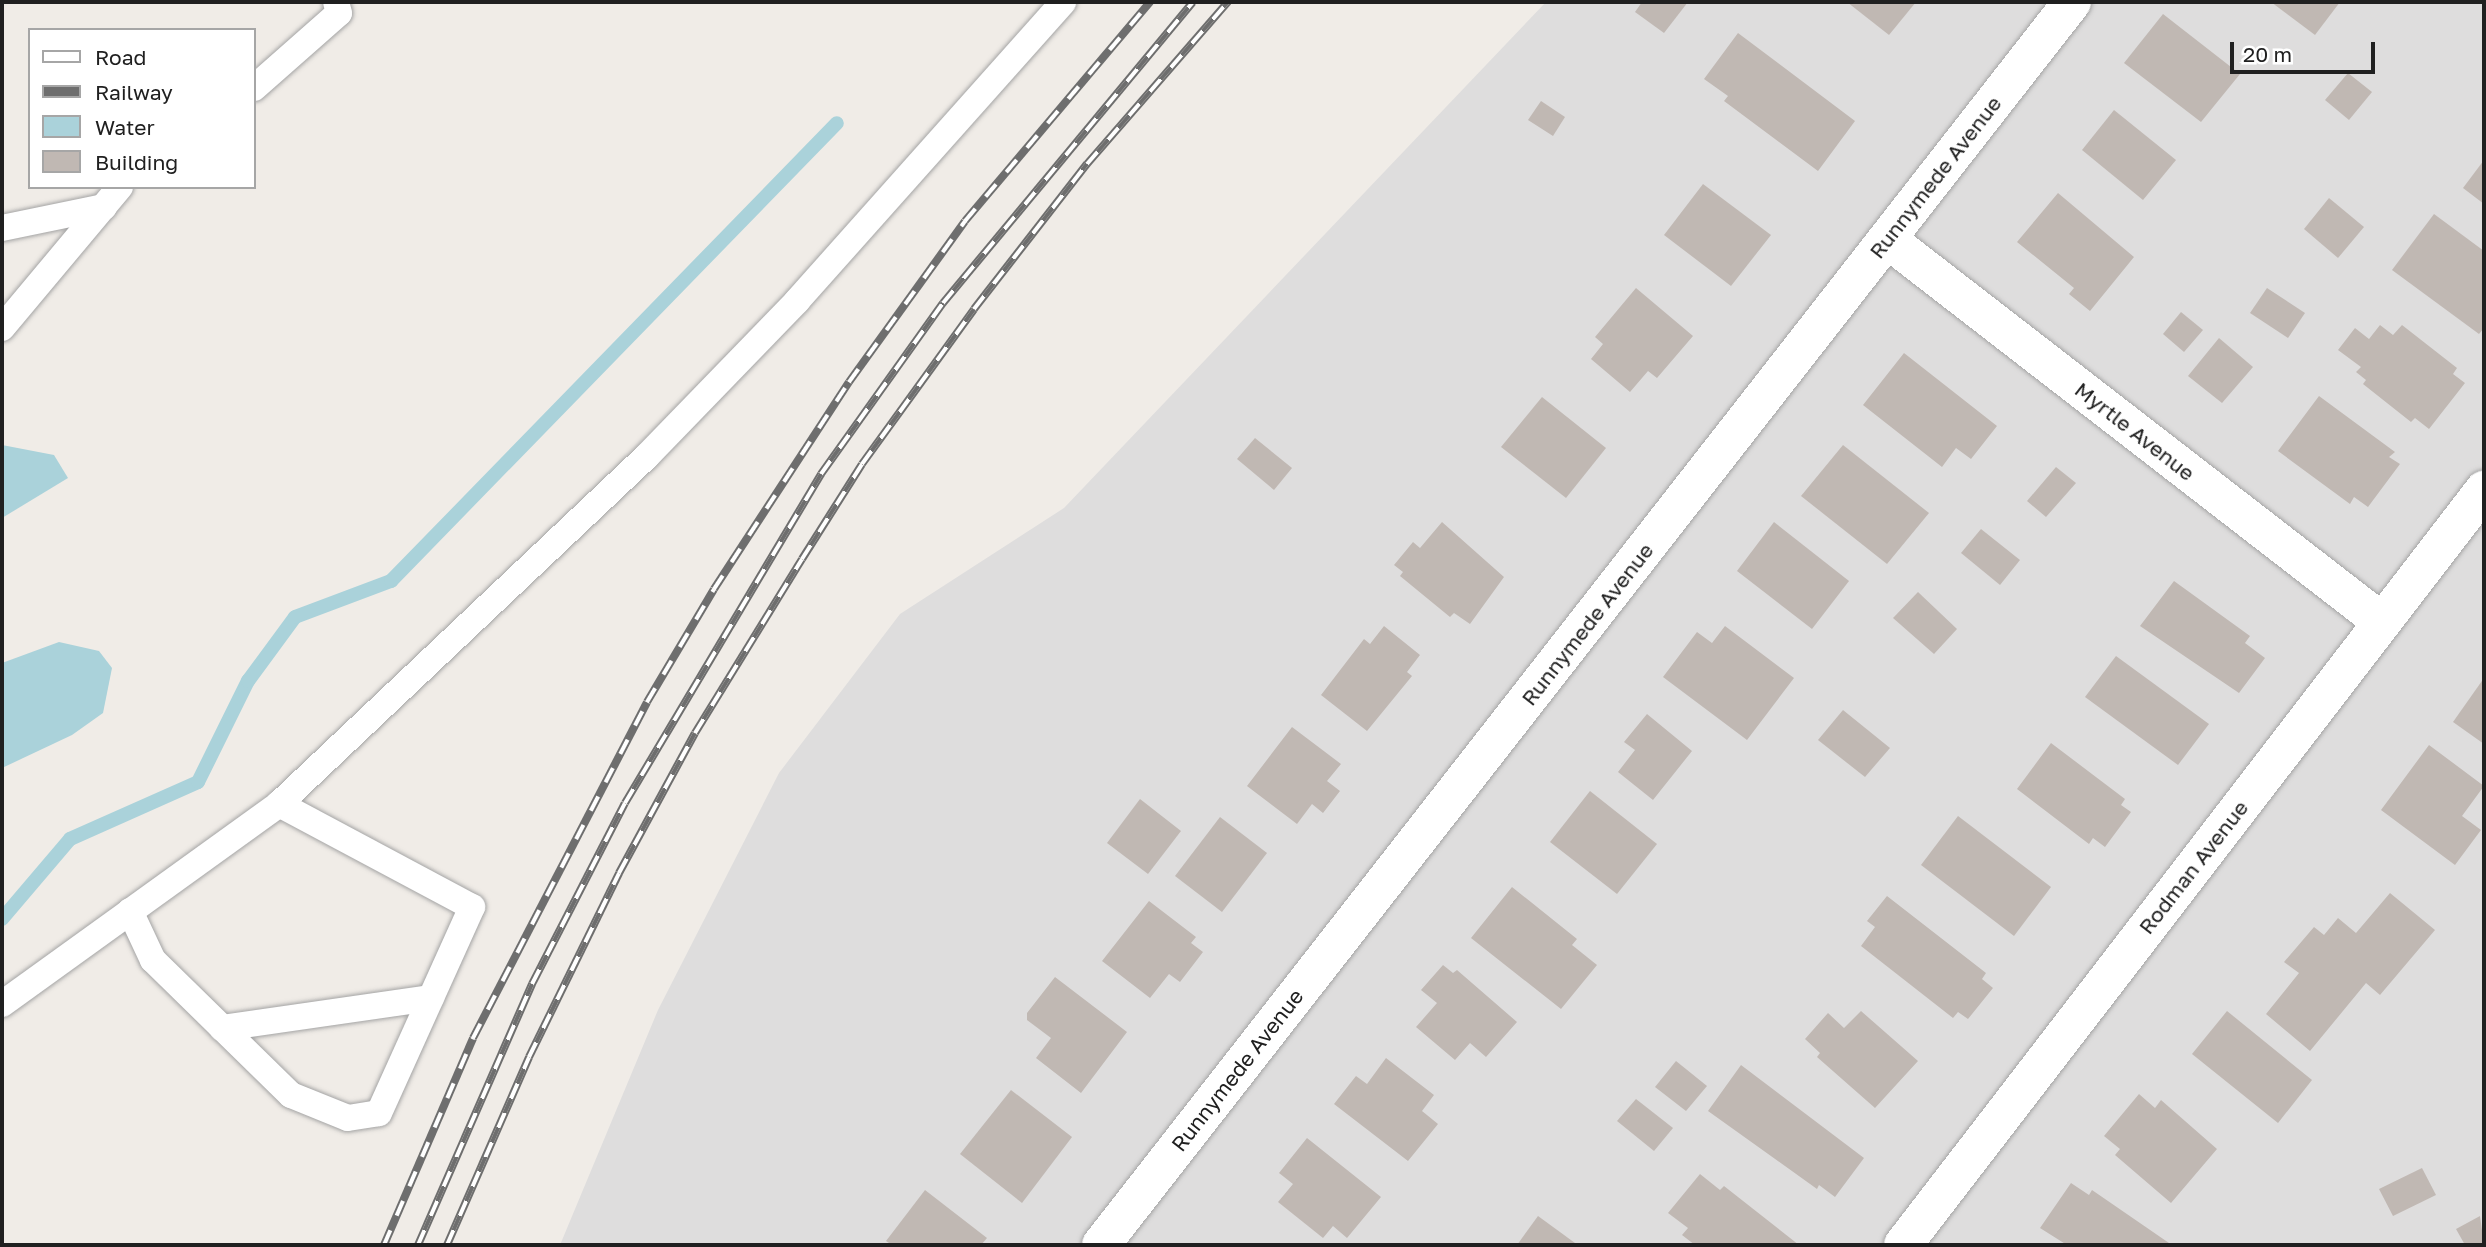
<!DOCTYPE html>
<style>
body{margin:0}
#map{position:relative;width:2486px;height:1247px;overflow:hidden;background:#f0ece7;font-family:"Golos Text",sans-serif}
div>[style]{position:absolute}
.residential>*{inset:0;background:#dedddd}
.water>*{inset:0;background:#aad2da}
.stream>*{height:14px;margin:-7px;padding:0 7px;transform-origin:7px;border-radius:7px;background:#aad2da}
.building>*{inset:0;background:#c0b8b3}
.roads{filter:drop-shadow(0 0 2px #a4a4a4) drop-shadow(0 0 2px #a4a4a4)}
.lane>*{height:26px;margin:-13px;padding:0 13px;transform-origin:13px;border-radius:13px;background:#fff}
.street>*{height:38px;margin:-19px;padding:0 19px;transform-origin:19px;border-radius:19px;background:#fff}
.rail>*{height:8px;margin-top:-4px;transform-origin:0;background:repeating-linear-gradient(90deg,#fff 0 16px,#6e6e6e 0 32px);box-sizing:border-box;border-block:2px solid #6e6e6e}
span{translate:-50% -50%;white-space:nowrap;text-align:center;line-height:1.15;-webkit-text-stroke:6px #fff;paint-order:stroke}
.street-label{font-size:21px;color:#202020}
.frame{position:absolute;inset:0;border:4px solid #202020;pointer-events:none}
.legend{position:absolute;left:28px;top:28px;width:228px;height:161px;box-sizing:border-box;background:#fff;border:2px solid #a6a6a6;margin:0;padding:9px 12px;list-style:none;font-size:21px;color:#202020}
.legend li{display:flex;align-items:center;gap:14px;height:35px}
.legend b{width:35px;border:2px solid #a6a6a6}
.scale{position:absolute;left:2230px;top:42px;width:145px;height:32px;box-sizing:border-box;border:4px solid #202020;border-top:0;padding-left:9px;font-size:21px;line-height:24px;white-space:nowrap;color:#202020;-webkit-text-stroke:5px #fff;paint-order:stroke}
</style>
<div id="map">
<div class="residential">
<div style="clip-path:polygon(1546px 2px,2484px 2px,2484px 1245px,560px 1245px,658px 1010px,779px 773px,900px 614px,1064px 508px)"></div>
</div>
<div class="water">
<div style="clip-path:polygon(2px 445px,54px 455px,68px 478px,2px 518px)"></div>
<div style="clip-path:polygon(59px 642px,99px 651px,112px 668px,103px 713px,72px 735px,2px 768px,2px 663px)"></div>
</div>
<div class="stream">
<div style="left:2px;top:919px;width:105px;rotate:-49.6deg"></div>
<div style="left:70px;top:839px;width:140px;rotate:-24deg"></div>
<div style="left:198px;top:782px;width:113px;rotate:-63.7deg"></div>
<div style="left:248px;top:681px;width:79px;rotate:-53.7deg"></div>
<div style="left:295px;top:617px;width:103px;rotate:-20.6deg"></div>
<div style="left:391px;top:581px;width:639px;rotate:-45.76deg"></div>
</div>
<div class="building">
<div style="clip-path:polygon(1642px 2px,1688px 2px,1664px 33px,1635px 12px)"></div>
<div style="clip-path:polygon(1847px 2px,1916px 2px,1889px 35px)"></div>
<div style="clip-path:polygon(2271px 2px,2340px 2px,2315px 35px)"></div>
<div style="clip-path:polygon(2163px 14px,2240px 74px,2201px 122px,2124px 63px)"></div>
<div style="clip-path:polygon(1738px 33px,1855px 121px,1818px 171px,1724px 101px,1728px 96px,1704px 79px)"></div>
<div style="clip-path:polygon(2348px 73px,2372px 92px,2349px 120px,2325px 100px)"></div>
<div style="clip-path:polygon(1541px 101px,1565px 117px,1553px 136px,1528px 120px)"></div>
<div style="clip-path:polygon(2114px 110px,2176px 160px,2143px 200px,2082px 150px)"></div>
<div style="clip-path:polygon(2484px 160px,2484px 204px,2463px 188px)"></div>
<div style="clip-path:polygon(1703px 184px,1771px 235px,1731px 286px,1664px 235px)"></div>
<div style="clip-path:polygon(2058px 193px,2134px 257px,2090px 311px,2069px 294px,2074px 288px,2017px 242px)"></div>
<div style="clip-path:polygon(2329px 198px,2364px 227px,2338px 258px,2304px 229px)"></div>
<div style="clip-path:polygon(2434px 214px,2484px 251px,2484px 328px,2479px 334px,2392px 270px)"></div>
<div style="clip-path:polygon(1636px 288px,1693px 336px,1657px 378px,1648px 371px,1630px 392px,1591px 359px,1603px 344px,1595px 337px)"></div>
<div style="clip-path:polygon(2267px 288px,2305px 313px,2288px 338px,2250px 313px)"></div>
<div style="clip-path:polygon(2181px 312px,2203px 330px,2184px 352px,2163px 334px)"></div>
<div style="clip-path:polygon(2380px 325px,2393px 335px,2402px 325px,2457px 368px,2453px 374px,2465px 383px,2429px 429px,2415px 418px,2411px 422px,2363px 384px,2366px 380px,2356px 372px,2361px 367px,2338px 350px,2355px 328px,2369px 339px)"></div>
<div style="clip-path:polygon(2219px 338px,2253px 367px,2222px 403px,2188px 376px)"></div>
<div style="clip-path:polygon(1904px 353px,1997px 426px,1971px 459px,1956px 448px,1942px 467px,1863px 405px)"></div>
<div style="clip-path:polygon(2319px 396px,2395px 452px,2389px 457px,2400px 464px,2368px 507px,2354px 497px,2350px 504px,2278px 451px)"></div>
<div style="clip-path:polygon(1542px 397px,1606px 448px,1566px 498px,1501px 447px)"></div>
<div style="clip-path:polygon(1255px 438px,1292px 468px,1274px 490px,1237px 459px)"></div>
<div style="clip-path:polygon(1843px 445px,1929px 513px,1887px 564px,1801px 496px)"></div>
<div style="clip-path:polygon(2056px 467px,2076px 483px,2046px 517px,2027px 501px)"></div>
<div style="clip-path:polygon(1442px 522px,1504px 577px,1470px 624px,1454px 613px,1450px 617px,1400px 576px,1403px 572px,1394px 565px,1413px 542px,1420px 548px)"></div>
<div style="clip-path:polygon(1774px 522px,1849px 581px,1812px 629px,1737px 571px)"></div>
<div style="clip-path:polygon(1981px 529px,2020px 560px,2000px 585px,1961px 553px)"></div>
<div style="clip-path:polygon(2174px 581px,2250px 636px,2245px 643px,2265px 658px,2239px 693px,2140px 626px)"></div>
<div style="clip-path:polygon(1918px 592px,1957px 629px,1934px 654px,1893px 618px)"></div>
<div style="clip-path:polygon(1384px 626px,1420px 655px,1407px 672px,1412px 676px,1367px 731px,1321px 695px,1364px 639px,1370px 644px)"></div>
<div style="clip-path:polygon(1725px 626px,1794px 678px,1747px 740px,1663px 677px,1697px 632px,1712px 643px)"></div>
<div style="clip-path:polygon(2116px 656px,2209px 724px,2178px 765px,2085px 697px)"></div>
<div style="clip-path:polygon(2484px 678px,2484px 744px,2453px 722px)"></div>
<div style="clip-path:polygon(1843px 710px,1890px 748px,1865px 777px,1818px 740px)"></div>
<div style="clip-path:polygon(1647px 714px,1692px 751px,1653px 800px,1618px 772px,1635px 750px,1624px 742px)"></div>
<div style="clip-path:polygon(1292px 727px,1341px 764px,1327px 781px,1340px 791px,1323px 813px,1312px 804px,1297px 824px,1247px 786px)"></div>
<div style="clip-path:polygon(2051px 743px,2125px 799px,2121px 805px,2131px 812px,2105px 847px,2093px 838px,2089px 844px,2017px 789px)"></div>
<div style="clip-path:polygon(2429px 745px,2484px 786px,2462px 816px,2481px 830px,2455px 865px,2381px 810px)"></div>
<div style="clip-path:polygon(1590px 791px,1657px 844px,1617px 894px,1550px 842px)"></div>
<div style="clip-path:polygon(1140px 799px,1181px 831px,1148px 874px,1107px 843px)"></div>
<div style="clip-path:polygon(1958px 816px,2051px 887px,2014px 936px,1921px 865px)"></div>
<div style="clip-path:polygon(1220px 817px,1267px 853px,1222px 912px,1175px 876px)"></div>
<div style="clip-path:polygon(1512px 887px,1577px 939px,1572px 945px,1597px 965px,1561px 1009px,1471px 938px)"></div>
<div style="clip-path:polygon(2390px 893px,2435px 930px,2380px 995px,2366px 983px,2310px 1051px,2266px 1014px,2299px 973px,2284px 962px,2314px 927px,2324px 935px,2338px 918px,2356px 933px)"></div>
<div style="clip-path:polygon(1887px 896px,1986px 973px,1982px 979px,1993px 988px,1968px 1019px,1958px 1012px,1953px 1018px,1861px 946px,1875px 927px,1867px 921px)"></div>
<div style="clip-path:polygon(1149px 901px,1196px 937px,1191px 943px,1203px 952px,1180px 982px,1169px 974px,1150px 998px,1102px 961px)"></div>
<div style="clip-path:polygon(1443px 965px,1453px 973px,1457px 970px,1517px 1022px,1486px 1057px,1470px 1043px,1455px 1060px,1416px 1027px,1437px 1003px,1421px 990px)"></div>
<div style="clip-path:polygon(1055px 977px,1127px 1032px,1081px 1093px,1036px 1058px,1051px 1038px,1027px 1020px,1027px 1013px)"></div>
<div style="clip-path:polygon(1861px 1011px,1918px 1061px,1875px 1108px,1817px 1057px,1820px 1053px,1805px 1039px,1828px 1013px,1844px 1028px)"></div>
<div style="clip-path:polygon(2227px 1011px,2312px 1080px,2278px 1123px,2192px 1054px)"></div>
<div style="clip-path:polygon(1386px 1058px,1434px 1095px,1422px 1111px,1438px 1124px,1408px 1161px,1334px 1104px,1356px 1076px,1367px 1084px)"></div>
<div style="clip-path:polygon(1676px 1061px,1707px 1086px,1686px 1111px,1655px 1087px)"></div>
<div style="clip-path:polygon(1741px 1065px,1864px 1158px,1835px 1197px,1819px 1185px,1817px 1189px,1708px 1111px)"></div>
<div style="clip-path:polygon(1011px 1090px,1072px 1137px,1022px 1203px,960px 1154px)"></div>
<div style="clip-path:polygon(2139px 1094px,2155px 1108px,2161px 1100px,2217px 1149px,2171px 1203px,2115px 1155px,2120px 1149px,2104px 1136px)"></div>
<div style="clip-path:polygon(1636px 1099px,1673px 1128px,1654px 1151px,1617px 1121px)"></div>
<div style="clip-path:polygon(1307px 1138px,1381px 1197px,1347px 1238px,1333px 1226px,1323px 1238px,1278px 1202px,1293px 1184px,1279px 1173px)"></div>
<div style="clip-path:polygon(2422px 1168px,2436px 1195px,2393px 1216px,2379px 1189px)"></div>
<div style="clip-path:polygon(1700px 1174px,1720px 1190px,1724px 1186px,1799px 1245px,1695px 1245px,1682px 1235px,1688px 1228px,1668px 1213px)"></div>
<div style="clip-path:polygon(2071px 1183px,2089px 1195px,2092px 1190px,2169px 1243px,2067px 1245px,2040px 1228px)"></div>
<div style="clip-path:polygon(925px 1190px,987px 1238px,981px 1245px,892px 1245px,886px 1241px)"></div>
<div style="clip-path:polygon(1538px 1216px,1575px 1243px,1573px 1245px,1517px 1245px)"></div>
<div style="clip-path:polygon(2480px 1216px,2484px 1245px,2465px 1245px,2456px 1229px)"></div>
</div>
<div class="roads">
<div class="lane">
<div style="left:254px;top:88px;width:113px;rotate:-41.4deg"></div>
<div style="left:339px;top:13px;width:11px;rotate:-105deg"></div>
<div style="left:2px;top:228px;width:104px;rotate:-11.6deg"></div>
<div style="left:2px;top:328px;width:184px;rotate:-50.1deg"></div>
<div style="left:130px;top:911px;width:54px;rotate:64.9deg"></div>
<div style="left:153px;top:960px;width:193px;rotate:44.4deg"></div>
<div style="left:291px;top:1095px;width:61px;rotate:22deg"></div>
<div style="left:348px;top:1118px;width:31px;rotate:-9deg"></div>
<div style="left:379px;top:1113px;width:226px;rotate:-65.7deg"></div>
<div style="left:472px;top:907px;width:219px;rotate:-151.9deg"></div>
<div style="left:2px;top:1004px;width:342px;rotate:-35.8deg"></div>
<div style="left:279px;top:804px;width:506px;rotate:-43.4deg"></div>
<div style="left:647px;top:456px;width:216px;rotate:-45.9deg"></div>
<div style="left:797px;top:301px;width:400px;rotate:-48.3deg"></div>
<div style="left:222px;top:1028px;width:211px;rotate:-8.2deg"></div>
</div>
<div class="street">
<div style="left:1887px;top:239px;width:626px;rotate:37.73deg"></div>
<div style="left:1101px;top:1245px;width:1577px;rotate:-52deg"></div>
<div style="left:1903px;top:1245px;width:953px;rotate:-52.42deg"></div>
</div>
</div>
<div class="rail">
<div style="left:384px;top:1245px;width:225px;rotate:-66.7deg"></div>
<div style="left:473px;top:1038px;width:378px;rotate:-62.6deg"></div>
<div style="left:647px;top:702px;width:131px;rotate:-59.3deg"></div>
<div style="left:714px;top:589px;width:247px;rotate:-56.9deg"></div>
<div style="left:849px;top:382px;width:198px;rotate:-54.2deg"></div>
<div style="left:965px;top:221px;width:287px;rotate:-49.8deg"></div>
<div style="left:418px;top:1245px;width:285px;rotate:-66.4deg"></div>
<div style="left:532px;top:984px;width:203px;rotate:-62.8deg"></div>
<div style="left:625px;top:803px;width:383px;rotate:-59.2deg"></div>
<div style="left:821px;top:474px;width:210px;rotate:-54.5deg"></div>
<div style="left:943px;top:303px;width:391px;rotate:-50.3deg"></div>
<div style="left:447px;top:1245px;width:205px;rotate:-66.4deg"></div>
<div style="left:529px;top:1057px;width:205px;rotate:-63.9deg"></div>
<div style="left:619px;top:873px;width:159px;rotate:-61.5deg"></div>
<div style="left:695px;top:733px;width:204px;rotate:-58.4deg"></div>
<div style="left:802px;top:559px;width:112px;rotate:-57.7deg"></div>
<div style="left:862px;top:464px;width:191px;rotate:-54.1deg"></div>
<div style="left:974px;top:309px;width:184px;rotate:-52.1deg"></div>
<div style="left:1087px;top:164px;width:215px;rotate:-49deg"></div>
</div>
<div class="street-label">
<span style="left:1935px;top:177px;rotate:-52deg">Runnymede Avenue</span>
<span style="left:2135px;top:431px;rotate:38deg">Myrtle Avenue</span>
<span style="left:1587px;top:624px;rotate:-52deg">Runnymede Avenue</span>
<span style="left:2193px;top:867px;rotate:-52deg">Rodman Avenue</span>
<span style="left:1237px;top:1070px;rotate:-52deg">Runnymede Avenue</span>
</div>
<div class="frame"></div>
<ul class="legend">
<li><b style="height:9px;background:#fff"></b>Road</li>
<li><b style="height:9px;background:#6e6e6e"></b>Railway</li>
<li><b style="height:19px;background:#aad2da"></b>Water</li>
<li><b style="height:19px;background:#c0b8b3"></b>Building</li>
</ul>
<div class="scale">20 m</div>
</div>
